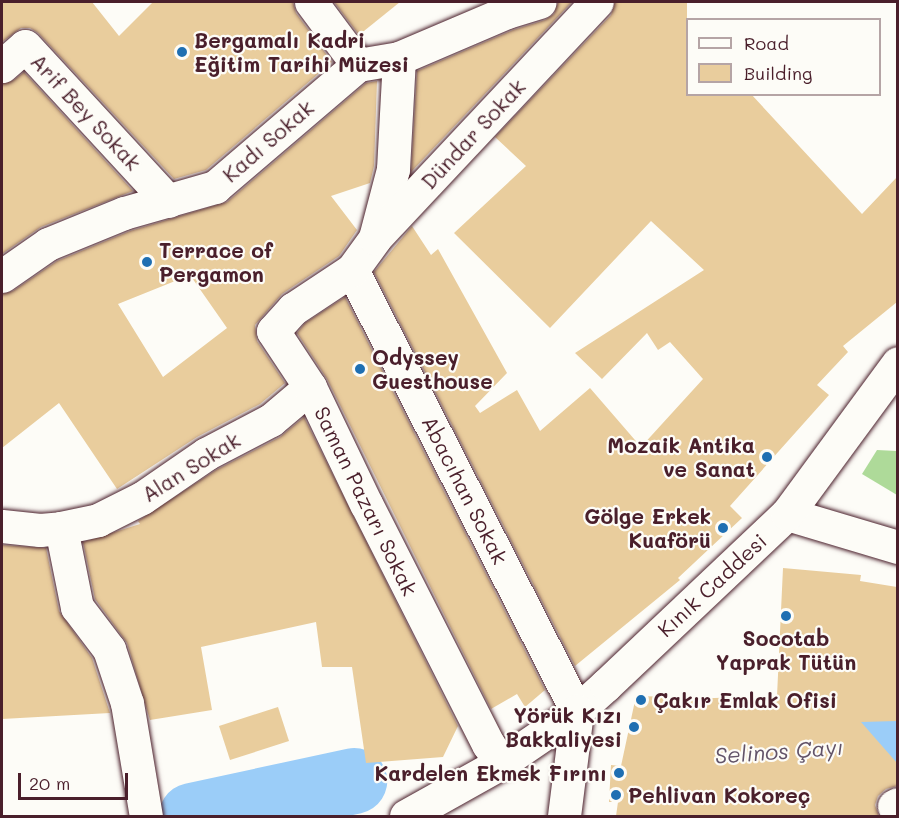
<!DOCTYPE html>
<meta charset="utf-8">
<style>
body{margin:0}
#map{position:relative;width:899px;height:818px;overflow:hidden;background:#fdfcf7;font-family:Mali,sans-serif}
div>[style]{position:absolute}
.green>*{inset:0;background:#aeda99}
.river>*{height:66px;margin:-33px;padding:0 33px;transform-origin:33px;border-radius:33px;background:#9bcdf8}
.building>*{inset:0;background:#e9cd9d}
.roads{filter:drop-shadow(0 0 2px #4a1f2b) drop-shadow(0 0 2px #4a1f2b)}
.minor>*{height:33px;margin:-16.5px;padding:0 16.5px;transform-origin:16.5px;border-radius:16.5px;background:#fdfcf7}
.secondary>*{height:33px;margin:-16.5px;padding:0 16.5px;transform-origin:16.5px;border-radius:16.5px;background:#fdfcf7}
.dots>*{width:16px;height:16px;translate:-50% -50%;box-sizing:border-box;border:3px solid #fdfcf7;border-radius:50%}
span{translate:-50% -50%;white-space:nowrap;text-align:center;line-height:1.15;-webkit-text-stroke:4.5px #fdfcf7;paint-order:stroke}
.poi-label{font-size:21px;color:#4a1f2b;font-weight:700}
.left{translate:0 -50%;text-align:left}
.right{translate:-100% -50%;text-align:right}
.street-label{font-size:21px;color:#4a1f2b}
.water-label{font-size:22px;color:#625368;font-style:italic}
.frame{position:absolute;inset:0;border:3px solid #4a1f2b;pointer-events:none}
.legend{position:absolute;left:686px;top:18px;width:195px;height:78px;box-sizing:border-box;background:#fdfcf7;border:2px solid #b5a4a5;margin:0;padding:8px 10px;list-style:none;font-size:18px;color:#4a1f2b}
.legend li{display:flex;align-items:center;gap:12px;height:30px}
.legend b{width:30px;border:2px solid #b5a4a5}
.scale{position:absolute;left:18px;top:773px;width:110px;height:27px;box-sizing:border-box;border:3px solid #4a1f2b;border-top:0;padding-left:8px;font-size:18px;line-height:21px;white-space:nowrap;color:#4a1f2b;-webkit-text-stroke:4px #fdfcf7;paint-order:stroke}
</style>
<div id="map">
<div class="green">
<div style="clip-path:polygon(877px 450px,897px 451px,897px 495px,862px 474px)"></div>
</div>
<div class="river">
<div style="left:790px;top:750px;width:108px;rotate:-4.2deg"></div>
<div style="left:192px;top:816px;width:166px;rotate:-12.2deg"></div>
</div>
<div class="building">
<div style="clip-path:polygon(2px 2px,92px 2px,119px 36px,153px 2px,293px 2px,296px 13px,332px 62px,206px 170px,174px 179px,38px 33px,30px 28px,21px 28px,2px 42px)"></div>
<div style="clip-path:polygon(334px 2px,400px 2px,359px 35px)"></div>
<div style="clip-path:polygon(563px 2px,572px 2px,411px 172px,417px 71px,513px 30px,545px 20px,554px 14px,558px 3px)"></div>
<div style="clip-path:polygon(615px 2px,687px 2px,687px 94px,751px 94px,862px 214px,897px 177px,897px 302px,843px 346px,848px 352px,817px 385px,829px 395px,730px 506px,742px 518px,678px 578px,680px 580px,575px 666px,374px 272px,412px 226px,431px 255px,438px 249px,507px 373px,475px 406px,480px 413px,517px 390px,540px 431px,590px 388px,641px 447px,703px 379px,670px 342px,658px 350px,647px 333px,602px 379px,575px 353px,704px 270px,651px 221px,550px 328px,454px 233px,526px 166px,495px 137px,611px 15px)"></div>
<div style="clip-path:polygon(24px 72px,133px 191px,41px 227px,2px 254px,2px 84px,14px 80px)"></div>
<div style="clip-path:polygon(evenodd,377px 81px,374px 166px,370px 183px,331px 196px,357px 230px,339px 256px,282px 294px,255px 325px,257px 341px,285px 383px,260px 404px,197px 437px,117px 489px,59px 403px,2px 448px,2px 294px,13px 291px,57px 261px,130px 231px,227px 202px,366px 83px,377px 81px,190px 275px,227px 328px,163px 377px,118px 304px,190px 275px)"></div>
<div style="clip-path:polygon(345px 297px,545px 690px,525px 707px,517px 694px,491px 709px,327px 379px,297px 333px,305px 323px)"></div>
<div style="clip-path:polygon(304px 417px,458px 726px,443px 757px,366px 763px,352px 667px,322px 667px,316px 622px,201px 647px,212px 710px,150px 720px,127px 643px,95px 599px,83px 542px,140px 524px,138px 521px,216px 470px,280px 437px)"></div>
<div style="clip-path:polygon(2px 545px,46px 548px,59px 611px,92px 658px,110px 713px,2px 719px)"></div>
<div style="clip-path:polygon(783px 568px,861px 575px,860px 581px,897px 587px,897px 721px,861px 722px,897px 763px,897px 786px,886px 789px,878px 796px,875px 805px,879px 816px,616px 816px,618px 802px,609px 802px,611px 765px,621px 766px,636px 696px,714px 698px,777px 696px)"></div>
<div style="clip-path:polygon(278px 707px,289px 741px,230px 760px,219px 726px)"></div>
</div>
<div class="roads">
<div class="minor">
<div style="left:311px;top:2px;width:79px;rotate:53.3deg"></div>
<div style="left:358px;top:65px;width:42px;rotate:-9.7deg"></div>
<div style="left:399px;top:58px;width:117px;rotate:-23.1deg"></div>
<div style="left:507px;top:12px;width:34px;rotate:-17deg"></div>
<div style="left:2px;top:66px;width:30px;rotate:-41deg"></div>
<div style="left:25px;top:46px;width:211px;rotate:47.3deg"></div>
<div style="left:376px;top:234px;width:67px;rotate:-75.3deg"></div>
<div style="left:393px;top:169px;width:111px;rotate:-86.9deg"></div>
<div style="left:352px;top:270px;width:495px;rotate:63deg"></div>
<div style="left:2px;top:276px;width:56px;rotate:-34.8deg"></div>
<div style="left:48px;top:244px;width:82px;rotate:-22.2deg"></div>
<div style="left:124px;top:213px;width:95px;rotate:-15.9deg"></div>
<div style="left:215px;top:187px;width:188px;rotate:-40.5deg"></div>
<div style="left:61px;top:528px;width:38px;rotate:-12deg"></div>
<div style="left:98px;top:520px;width:49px;rotate:-26.6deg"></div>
<div style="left:142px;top:498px;width:78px;rotate:-34.5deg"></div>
<div style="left:206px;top:454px;width:73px;rotate:-27.6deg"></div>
<div style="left:271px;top:420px;width:51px;rotate:-40.2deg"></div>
<div style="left:501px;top:763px;width:23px;rotate:-124deg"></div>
<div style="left:488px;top:744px;width:269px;rotate:-116.9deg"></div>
<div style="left:366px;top:504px;width:130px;rotate:-115.6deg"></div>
<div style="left:310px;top:387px;width:67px;rotate:-123.5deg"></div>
<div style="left:273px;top:331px;width:30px;rotate:-48deg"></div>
<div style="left:293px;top:309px;width:71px;rotate:-33.5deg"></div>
<div style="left:352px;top:270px;width:39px;rotate:-54deg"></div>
<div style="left:375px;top:238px;width:324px;rotate:-46.8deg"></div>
<div style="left:894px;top:806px;width:4px;rotate:-27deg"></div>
</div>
<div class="secondary">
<div style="left:787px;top:514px;width:116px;rotate:16.6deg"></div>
<div style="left:2px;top:526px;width:38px;rotate:6deg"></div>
<div style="left:40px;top:530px;width:21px;rotate:-5deg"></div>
<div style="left:61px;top:528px;width:81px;rotate:78.6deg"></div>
<div style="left:77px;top:607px;width:53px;rotate:52.7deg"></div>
<div style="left:109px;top:649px;width:57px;rotate:71.6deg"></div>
<div style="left:127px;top:703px;width:115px;rotate:80.5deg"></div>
<div style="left:406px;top:816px;width:109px;rotate:-29.2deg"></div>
<div style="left:501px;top:763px;width:92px;rotate:-34.4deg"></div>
<div style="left:577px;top:711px;width:39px;rotate:-42deg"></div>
<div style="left:606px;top:685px;width:249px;rotate:-43.4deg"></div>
<div style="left:787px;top:514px;width:187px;rotate:-53.7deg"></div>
<div style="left:564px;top:816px;width:106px;rotate:-82.9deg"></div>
</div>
</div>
<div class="dots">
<div style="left:182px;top:52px;background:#1f6fb2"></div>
<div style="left:147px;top:262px;background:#1f6fb2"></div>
<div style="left:360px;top:369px;background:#1f6fb2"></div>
<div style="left:767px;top:457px;background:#1f6fb2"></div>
<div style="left:723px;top:528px;background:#1f6fb2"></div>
<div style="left:786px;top:616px;background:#1f6fb2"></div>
<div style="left:641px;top:700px;background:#1f6fb2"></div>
<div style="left:634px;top:727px;background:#1f6fb2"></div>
<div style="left:619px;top:773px;background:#1f6fb2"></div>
<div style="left:616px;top:795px;background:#1f6fb2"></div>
</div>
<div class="poi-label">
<span class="left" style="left:194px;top:52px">Bergamalı Kadri<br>Eğitim Tarihi Müzesi</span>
<span class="left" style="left:159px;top:262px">Terrace of<br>Pergamon</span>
<span class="left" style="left:372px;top:369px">Odyssey<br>Guesthouse</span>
<span class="right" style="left:755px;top:457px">Mozaik Antika<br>ve Sanat</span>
<span class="right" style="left:711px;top:528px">Gölge Erkek<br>Kuaförü</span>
<span style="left:786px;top:650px">Socotab<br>Yaprak Tütün</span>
<span class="left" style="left:653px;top:700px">Çakır Emlak Ofisi</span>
<span class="right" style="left:622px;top:727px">Yörük Kızı<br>Bakkaliyesi</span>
<span class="right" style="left:607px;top:773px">Kardelen Ekmek Fırını</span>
<span class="left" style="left:628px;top:795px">Pehlivan Kokoreç</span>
</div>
<div class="street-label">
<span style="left:86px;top:112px;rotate:47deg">Arif Bey Sokak</span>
<span style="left:473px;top:134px;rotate:-47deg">Dündar Sokak</span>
<span style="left:268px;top:141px;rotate:-41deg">Kadı Sokak</span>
<span style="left:191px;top:467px;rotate:-32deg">Alan Sokak</span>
<span style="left:465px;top:490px;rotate:63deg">Abacıhan Sokak</span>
<span style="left:366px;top:501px;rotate:64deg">Saman Pazarı Sokak</span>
<span style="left:712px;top:585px;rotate:-43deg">Kınık Caddesi</span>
</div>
<div class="water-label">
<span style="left:779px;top:751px;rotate:-4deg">Selinos Çayı</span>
</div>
<div class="frame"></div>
<ul class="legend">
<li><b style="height:8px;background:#fdfcf7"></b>Road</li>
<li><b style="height:16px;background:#e9cd9d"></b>Building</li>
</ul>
<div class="scale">20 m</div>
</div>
